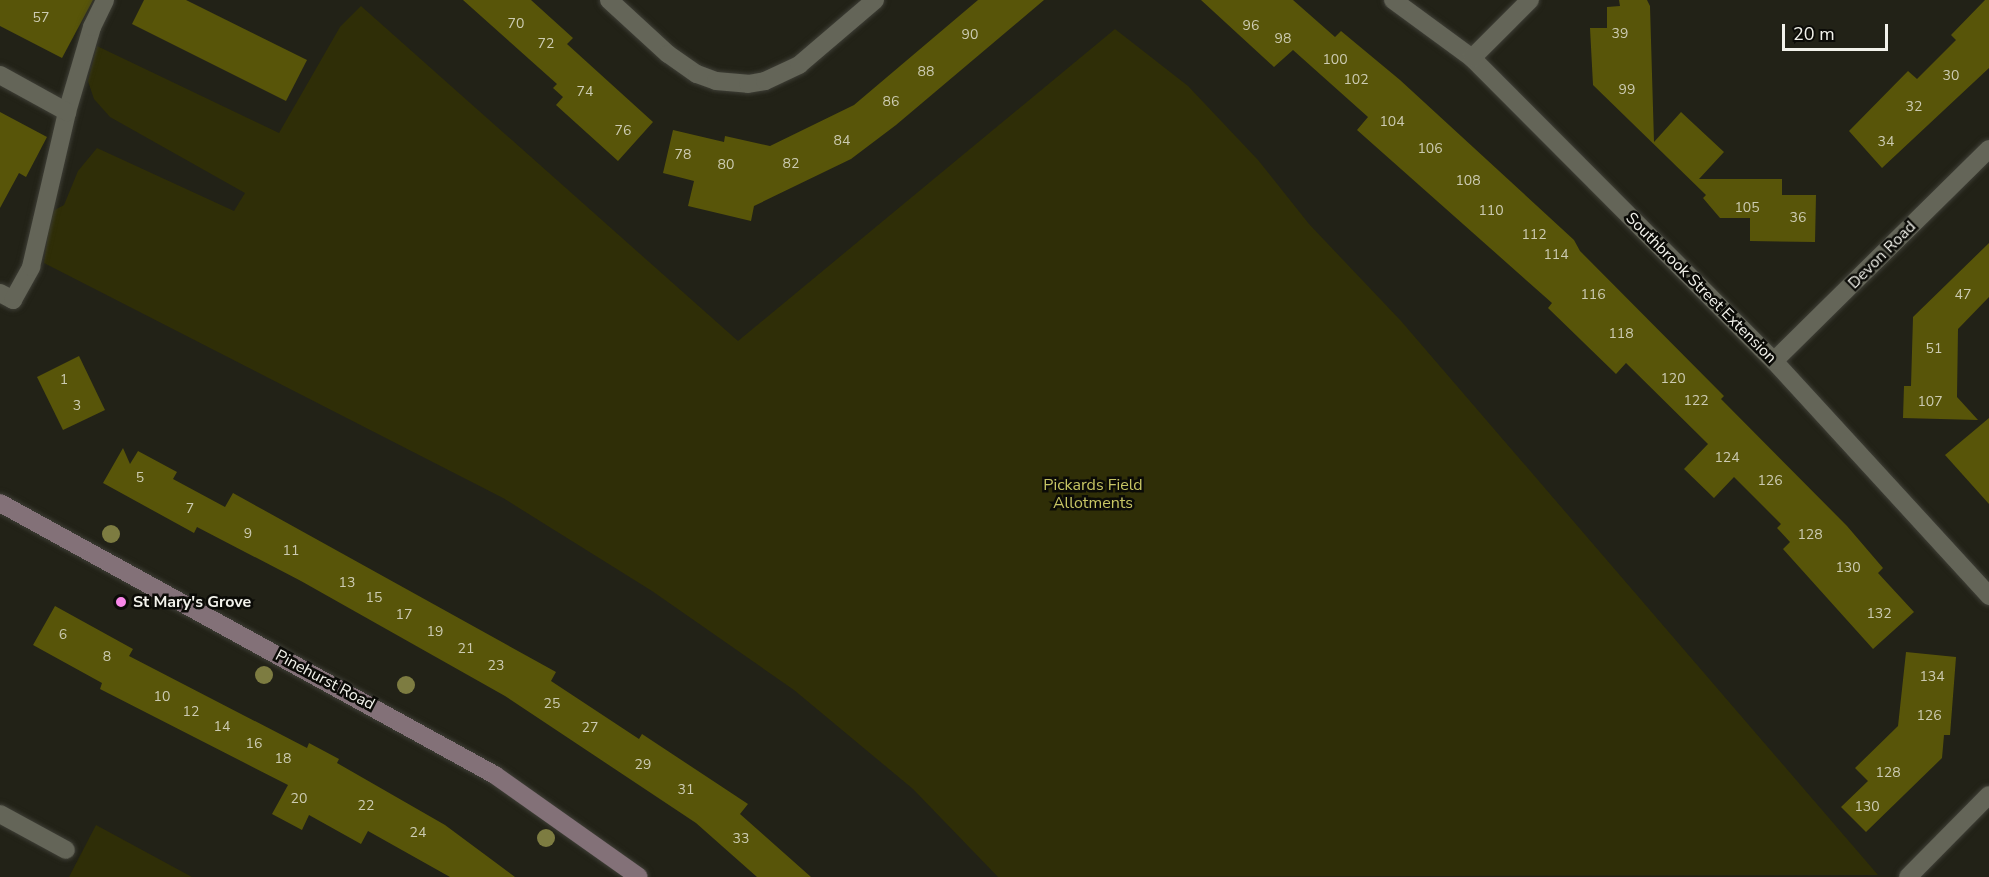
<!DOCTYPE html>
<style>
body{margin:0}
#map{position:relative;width:1989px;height:877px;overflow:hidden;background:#222217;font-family:"Nunito Sans",sans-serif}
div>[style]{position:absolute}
.green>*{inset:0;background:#2f2e07}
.building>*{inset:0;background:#585509}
.roads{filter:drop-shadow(0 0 2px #3e3e36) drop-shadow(0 0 2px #3e3e36)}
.lane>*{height:18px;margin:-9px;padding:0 9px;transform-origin:9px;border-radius:9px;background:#646558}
.street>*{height:18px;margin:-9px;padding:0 9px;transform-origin:9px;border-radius:9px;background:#646558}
.secondary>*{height:18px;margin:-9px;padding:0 9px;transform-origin:9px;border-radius:9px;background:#837178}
.trees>*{width:18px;height:18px;margin:-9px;border-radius:50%;background:#7d7c41}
.dots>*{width:16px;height:16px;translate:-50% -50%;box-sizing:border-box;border:3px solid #0b0b07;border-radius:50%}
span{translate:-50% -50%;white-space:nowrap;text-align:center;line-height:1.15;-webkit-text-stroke:5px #0b0b07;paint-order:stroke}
.number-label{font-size:14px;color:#cccbb2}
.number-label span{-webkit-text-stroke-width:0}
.street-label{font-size:16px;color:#f2f2eb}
.park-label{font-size:16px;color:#c7c564}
.poi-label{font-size:16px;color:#f2f2eb;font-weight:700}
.left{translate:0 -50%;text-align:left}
.scale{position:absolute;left:1782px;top:24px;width:106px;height:27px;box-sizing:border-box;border:3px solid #f2f2eb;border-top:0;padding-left:8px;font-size:18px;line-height:21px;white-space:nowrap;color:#f2f2eb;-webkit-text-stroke:4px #0b0b07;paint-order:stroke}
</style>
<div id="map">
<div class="green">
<div style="clip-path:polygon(361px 6px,738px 341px,1115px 29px,1188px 86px,1258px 160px,1309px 224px,1401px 321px,1878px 875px,998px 877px,913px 789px,794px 690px,652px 591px,503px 498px,44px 263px,51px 212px,64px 205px,78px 171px,97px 148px,234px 211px,245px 193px,110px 117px,94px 99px,88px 81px,97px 46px,279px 133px,340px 27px)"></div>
<div style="clip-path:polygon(96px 825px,192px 877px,69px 877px)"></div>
</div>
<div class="building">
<div style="clip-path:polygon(0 0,93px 0,62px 58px,0 26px)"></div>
<div style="clip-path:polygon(144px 0,186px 0,307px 60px,286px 101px,132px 24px)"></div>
<div style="clip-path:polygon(463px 0,531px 0,573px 38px,567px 44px,653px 122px,618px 161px,556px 105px,563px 97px,553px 88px,557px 84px)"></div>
<div style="clip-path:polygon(978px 0,1044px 0,896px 125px,851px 159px,754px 206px,751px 221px,688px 206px,694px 181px,663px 173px,673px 130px,724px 142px,725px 136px,770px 146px,854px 105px)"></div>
<div style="clip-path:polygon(1201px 0,1293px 0,1335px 37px,1341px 31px,1400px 80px,1574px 240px,1580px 251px,1724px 396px,1721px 399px,1847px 526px,1883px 568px,1878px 573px,1914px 612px,1873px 649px,1783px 549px,1790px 542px,1777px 528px,1781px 524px,1734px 477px,1714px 498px,1684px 469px,1708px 444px,1626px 363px,1616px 374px,1548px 308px,1552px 303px,1357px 130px,1368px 117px,1293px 50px,1274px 67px)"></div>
<div style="clip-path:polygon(1619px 0,1647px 0,1650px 6px,1654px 142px,1681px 112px,1724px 152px,1699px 179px,1782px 179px,1782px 195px,1816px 195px,1815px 242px,1750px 241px,1750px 218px,1720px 218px,1703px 198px,1706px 195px,1593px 85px,1590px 28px,1607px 28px,1607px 7px,1620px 6px)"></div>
<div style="clip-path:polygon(1985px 0,1989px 0,1989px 68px,1882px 168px,1849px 131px,1908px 71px,1917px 79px,1956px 40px,1951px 35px)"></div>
<div style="clip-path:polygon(0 112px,47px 137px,26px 177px,19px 173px,0 208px)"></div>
<div style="clip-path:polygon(1989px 243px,1989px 297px,1958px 329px,1957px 397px,1978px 420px,1903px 418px,1904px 386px,1911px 386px,1913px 317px)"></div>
<div style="clip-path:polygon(79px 356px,105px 410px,63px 430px,37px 377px)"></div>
<div style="clip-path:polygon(1989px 418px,1989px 504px,1945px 455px)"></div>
<div style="clip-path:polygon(123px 448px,130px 464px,138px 451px,177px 472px,173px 479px,225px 507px,233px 493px,556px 672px,551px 681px,639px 739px,642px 734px,748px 804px,740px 814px,811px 877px,757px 877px,696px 823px,505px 696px,301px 581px,197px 527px,194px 533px,103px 483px)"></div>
<div style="clip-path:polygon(55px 606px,133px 649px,129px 656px,307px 748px,309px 743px,339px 759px,337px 763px,445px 825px,515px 877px,450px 877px,368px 831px,361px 844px,309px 815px,302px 830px,272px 814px,288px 785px,100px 689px,102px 683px,33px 645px)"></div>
<div style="clip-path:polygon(1906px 652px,1956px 657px,1950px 735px,1944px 735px,1942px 758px,1866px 832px,1841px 807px,1868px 781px,1855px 768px,1898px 726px)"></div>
</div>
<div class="roads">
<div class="lane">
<div style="left:0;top:293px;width:15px;rotate:28deg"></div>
<div style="left:13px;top:300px;width:38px;rotate:-61deg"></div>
<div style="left:31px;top:267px;width:159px;rotate:-76.9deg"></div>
<div style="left:67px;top:112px;width:89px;rotate:-73.6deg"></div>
<div style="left:92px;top:27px;width:30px;rotate:-64deg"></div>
<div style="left:0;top:814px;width:75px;rotate:28.6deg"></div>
</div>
<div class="street">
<div style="left:609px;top:0;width:80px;rotate:42.5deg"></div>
<div style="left:668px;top:54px;width:35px;rotate:35deg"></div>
<div style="left:697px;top:74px;width:20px;rotate:20deg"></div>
<div style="left:716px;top:81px;width:32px;rotate:5deg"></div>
<div style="left:748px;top:84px;width:17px;rotate:-10deg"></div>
<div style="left:765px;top:81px;width:38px;rotate:-25deg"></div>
<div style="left:799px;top:65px;width:100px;rotate:-40.5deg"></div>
<div style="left:1393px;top:0;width:98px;rotate:36.3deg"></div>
<div style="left:1472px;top:58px;width:428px;rotate:45.1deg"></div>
<div style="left:1774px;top:361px;width:319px;rotate:47.5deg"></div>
<div style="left:1472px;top:58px;width:82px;rotate:-45deg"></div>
<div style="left:0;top:75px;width:77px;rotate:28.9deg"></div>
<div style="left:1774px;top:361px;width:302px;rotate:-44.6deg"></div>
<div style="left:1908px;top:877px;width:115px;rotate:-45.4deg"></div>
</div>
<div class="secondary">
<div style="left:0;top:503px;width:565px;rotate:28.79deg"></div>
<div style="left:495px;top:775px;width:176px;rotate:35.3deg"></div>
</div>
</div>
<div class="trees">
<div style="left:111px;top:534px"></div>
<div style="left:264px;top:675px"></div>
<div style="left:406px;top:685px"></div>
<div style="left:546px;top:838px"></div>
</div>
<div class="dots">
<div style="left:121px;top:602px;background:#f988e9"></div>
</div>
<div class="number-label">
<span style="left:41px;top:18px">57</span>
<span style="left:516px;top:24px">70</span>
<span style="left:1251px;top:26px">96</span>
<span style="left:1620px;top:34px">39</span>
<span style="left:970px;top:35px">90</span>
<span style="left:1283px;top:39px">98</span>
<span style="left:546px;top:44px">72</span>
<span style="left:1335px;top:60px">100</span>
<span style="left:926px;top:72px">88</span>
<span style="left:1951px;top:76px">30</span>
<span style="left:1356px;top:80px">102</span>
<span style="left:1627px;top:90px">99</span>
<span style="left:585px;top:92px">74</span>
<span style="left:891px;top:102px">86</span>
<span style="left:1914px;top:107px">32</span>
<span style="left:1392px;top:122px">104</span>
<span style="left:623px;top:131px">76</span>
<span style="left:842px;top:141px">84</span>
<span style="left:1886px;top:142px">34</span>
<span style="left:1430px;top:149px">106</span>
<span style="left:683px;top:155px">78</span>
<span style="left:791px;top:164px">82</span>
<span style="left:726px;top:165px">80</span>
<span style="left:1468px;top:181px">108</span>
<span style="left:1747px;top:208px">105</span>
<span style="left:1491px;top:211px">110</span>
<span style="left:1798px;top:218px">36</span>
<span style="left:1534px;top:235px">112</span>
<span style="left:1556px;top:255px">114</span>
<span style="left:1593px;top:295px">116</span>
<span style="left:1963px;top:295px">47</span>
<span style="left:1621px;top:334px">118</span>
<span style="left:1934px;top:349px">51</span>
<span style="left:1673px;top:379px">120</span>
<span style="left:64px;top:380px">1</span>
<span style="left:1696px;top:401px">122</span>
<span style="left:1930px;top:402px">107</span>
<span style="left:77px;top:406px">3</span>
<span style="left:1727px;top:458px">124</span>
<span style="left:140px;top:478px">5</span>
<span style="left:1770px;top:481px">126</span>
<span style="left:190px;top:509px">7</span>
<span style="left:248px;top:534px">9</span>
<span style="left:1810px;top:535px">128</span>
<span style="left:291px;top:551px">11</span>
<span style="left:1848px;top:568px">130</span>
<span style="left:347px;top:583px">13</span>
<span style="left:374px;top:598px">15</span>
<span style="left:1879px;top:614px">132</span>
<span style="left:404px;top:615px">17</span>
<span style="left:435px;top:632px">19</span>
<span style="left:63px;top:635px">6</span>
<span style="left:466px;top:649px">21</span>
<span style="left:107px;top:657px">8</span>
<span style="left:496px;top:666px">23</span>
<span style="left:1932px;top:677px">134</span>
<span style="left:162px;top:697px">10</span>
<span style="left:552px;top:704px">25</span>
<span style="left:191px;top:712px">12</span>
<span style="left:1929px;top:716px">126</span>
<span style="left:222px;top:727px">14</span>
<span style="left:590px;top:728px">27</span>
<span style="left:254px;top:744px">16</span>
<span style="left:283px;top:759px">18</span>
<span style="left:643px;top:765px">29</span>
<span style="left:1888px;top:773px">128</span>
<span style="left:686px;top:790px">31</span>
<span style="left:299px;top:799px">20</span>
<span style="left:366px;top:806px">22</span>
<span style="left:1867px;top:807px">130</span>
<span style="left:418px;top:833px">24</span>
<span style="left:741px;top:839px">33</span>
</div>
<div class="street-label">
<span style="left:1882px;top:255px;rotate:-45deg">Devon Road</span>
<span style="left:1701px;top:288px;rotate:45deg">Southbrook Street Extension</span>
<span style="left:325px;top:680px;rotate:28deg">Pinehurst Road</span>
</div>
<div class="park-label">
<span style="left:1093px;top:494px">Pickards Field<br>Allotments</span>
</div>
<div class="poi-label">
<span class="left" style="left:133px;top:602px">St Mary's Grove</span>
</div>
<div class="scale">20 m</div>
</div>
